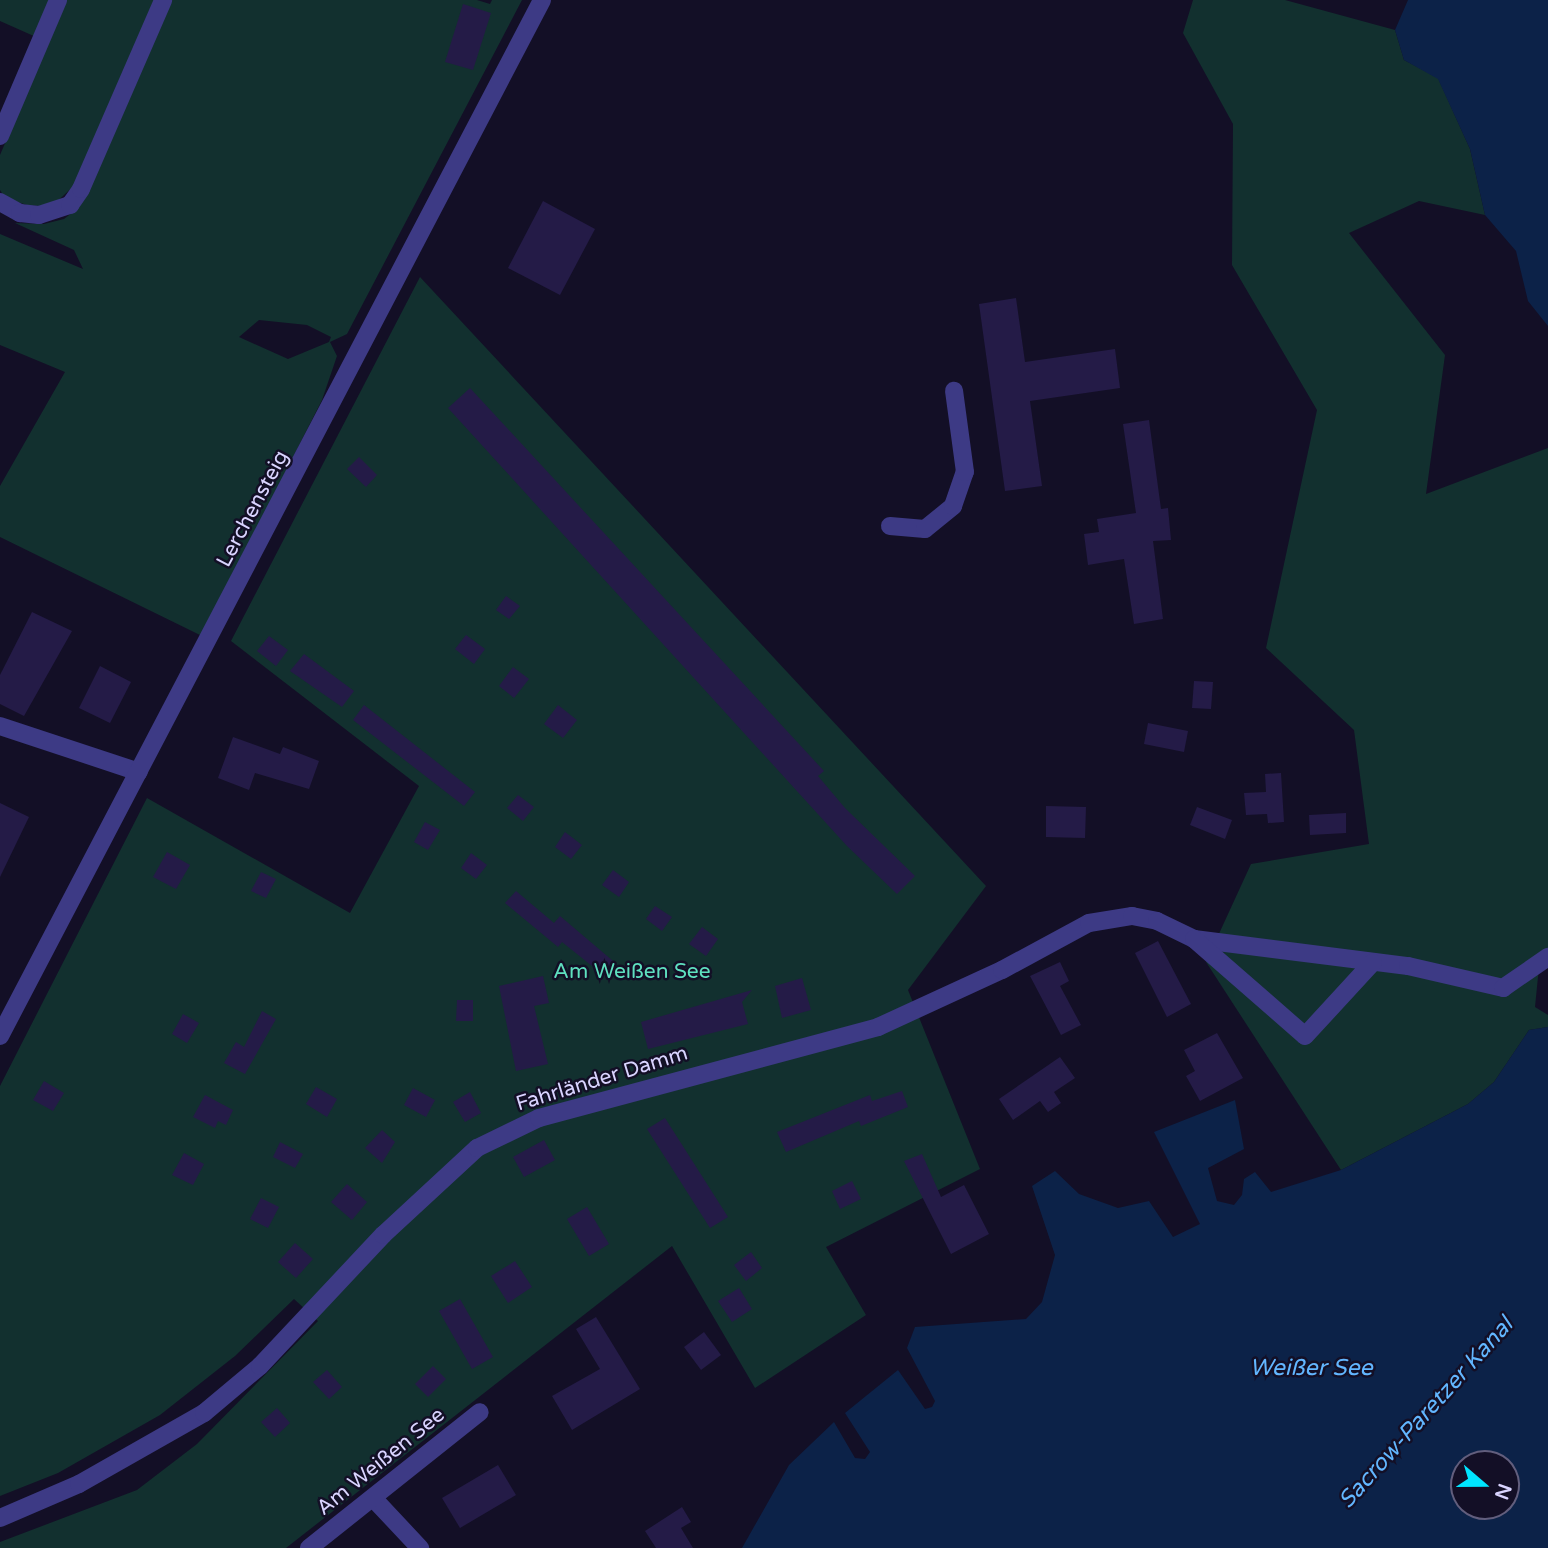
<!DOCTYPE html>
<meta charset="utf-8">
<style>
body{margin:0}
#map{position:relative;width:1548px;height:1548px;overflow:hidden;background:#130f26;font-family:"Varela Round",sans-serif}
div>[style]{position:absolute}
.green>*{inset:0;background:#12302f}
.water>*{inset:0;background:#0c2248}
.building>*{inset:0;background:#241b47}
.minor>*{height:18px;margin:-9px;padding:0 9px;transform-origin:9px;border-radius:9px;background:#3d3a85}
span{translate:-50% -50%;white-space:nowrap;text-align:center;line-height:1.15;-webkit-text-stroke:5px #130f26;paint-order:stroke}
.street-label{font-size:21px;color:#d9d4ff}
.park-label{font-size:21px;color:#5fe0c0}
.water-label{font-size:23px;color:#62b6ff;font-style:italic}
.north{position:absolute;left:1450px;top:1450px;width:70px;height:70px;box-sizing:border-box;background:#130f26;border:2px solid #625e7d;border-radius:50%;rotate:110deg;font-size:19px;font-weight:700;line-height:28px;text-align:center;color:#d9d4ff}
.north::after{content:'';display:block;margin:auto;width:24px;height:32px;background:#00e5ff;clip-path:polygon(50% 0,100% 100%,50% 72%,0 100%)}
</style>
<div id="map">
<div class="green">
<div style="clip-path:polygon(0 0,52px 0,36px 37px,0 21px)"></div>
<div style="clip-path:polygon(66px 0,154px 0,77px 183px,51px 207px,27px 205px,5px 198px,0 190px,0 155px)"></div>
<div style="clip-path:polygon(evenodd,170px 0,477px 0,490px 4px,492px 0,522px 0,347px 334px,330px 342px,337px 356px,322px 400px,202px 636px,0 537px,0 486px,65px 372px,0 345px,0 234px,83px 269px,74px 250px,15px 223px,44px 224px,64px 219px,78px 208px,170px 0,259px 320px,307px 325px,331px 337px,329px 342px,288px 359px,239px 337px,259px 320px)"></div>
<div style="clip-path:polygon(1193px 0,1285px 0,1395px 30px,1404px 60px,1438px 78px,1470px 149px,1485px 215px,1419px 201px,1349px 233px,1445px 355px,1426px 494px,1548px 448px,1548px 962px,1539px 967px,1535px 1007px,1548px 1015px,1548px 1027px,1529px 1030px,1494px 1082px,1468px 1104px,1341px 1170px,1206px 962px,1251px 864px,1369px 844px,1354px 730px,1266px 648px,1317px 410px,1232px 265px,1233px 124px,1183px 33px)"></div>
<div style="clip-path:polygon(420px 277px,986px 886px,908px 990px,980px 1169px,826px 1247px,866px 1315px,755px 1388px,672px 1246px,286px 1548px,0 1548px,0 1542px,137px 1490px,197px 1444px,318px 1321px,294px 1299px,235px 1356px,160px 1415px,58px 1473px,0 1496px,0 1086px,147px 798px,350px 913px,419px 786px,231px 641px)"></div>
</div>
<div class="water">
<div style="clip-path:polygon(1408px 0,1548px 0,1548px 326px,1528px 301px,1516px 251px,1485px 215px,1470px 149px,1438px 79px,1404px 60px,1395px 30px)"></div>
<div style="clip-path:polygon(evenodd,1548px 1027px,1548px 1548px,742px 1548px,789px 1465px,834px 1422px,855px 1458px,865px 1459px,870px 1452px,845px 1413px,898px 1370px,925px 1409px,932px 1407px,935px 1401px,907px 1348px,915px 1327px,1026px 1319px,1042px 1302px,1055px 1255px,1032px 1186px,1055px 1171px,1079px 1194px,1118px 1208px,1149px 1201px,1173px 1237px,1200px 1224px,1154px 1132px,1235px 1100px,1244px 1149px,1208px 1168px,1217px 1201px,1234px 1205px,1242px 1195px,1244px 1179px,1255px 1172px,1271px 1192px,1341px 1170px,1468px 1104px,1494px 1082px,1529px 1030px,1548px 1027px,1506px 1464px,1506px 1506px,1464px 1506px,1464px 1464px,1506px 1464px)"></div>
</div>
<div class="building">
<div style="clip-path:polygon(463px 4px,491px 13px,473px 70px,445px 62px)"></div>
<div style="clip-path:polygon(543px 201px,595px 229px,560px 295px,508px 268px)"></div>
<div style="clip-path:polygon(1016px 298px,1025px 362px,1115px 349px,1120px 388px,1030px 401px,1042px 486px,1005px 491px,979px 304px)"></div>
<div style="clip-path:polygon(470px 388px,824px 771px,818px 776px,845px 808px,915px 876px,897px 894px,847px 846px,448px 408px)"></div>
<div style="clip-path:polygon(1149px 420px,1161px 509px,1168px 508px,1171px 540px,1153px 541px,1163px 619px,1134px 624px,1124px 559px,1088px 565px,1084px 534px,1099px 532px,1097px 519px,1136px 513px,1123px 424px)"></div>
<div style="clip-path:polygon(359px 457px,377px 475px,366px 487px,347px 469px)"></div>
<div style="clip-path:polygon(506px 596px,520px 606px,509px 619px,496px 610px)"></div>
<div style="clip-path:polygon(32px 612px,72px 631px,24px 716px,0 704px,0 675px)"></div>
<div style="clip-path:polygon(466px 635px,485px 649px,474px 664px,455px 649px)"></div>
<div style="clip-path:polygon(269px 636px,288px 650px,276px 666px,257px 651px)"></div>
<div style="clip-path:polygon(304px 654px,354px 691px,342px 707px,290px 671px)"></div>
<div style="clip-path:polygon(100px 666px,131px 682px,110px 723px,79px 708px)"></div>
<div style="clip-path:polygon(513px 667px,529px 679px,514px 698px,499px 686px)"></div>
<div style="clip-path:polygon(1194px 681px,1213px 682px,1211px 709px,1192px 708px)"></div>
<div style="clip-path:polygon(364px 705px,475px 792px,464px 806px,353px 720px)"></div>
<div style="clip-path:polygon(558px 705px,577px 720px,563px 738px,544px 724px)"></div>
<div style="clip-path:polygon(1148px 723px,1188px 731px,1184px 752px,1144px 744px)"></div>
<div style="clip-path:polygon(233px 737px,280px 754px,283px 747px,319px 761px,309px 789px,255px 773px,249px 790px,218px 778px)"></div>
<div style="clip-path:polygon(1281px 773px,1284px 822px,1268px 823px,1267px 814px,1246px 815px,1244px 793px,1266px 792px,1265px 774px)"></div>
<div style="clip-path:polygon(518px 795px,534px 807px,523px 821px,507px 808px)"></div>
<div style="clip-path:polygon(0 803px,29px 817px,0 877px)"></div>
<div style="clip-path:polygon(1046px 806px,1086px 807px,1085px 838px,1046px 837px)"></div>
<div style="clip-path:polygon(1197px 807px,1232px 820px,1225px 839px,1190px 825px)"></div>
<div style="clip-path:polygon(1346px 813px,1346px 833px,1310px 835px,1309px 815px)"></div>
<div style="clip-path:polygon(425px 822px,440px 830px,428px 850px,414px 842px)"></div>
<div style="clip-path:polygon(565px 832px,582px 845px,571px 859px,555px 847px)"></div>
<div style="clip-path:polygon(167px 852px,190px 865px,176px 889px,153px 877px)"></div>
<div style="clip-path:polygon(471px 853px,487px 865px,476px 879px,461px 868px)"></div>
<div style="clip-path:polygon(613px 870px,629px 882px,619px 897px,602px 885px)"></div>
<div style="clip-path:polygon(261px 872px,276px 879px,266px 898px,251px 891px)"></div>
<div style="clip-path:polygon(516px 891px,554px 923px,560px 916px,613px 961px,602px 974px,562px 942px,558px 947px,505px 903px)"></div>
<div style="clip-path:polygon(655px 906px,672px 917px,662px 931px,646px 919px)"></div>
<div style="clip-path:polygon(702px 927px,718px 939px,706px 956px,689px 944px)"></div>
<div style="clip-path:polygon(1158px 941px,1191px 1004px,1167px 1017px,1135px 953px)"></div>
<div style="clip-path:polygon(1060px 962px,1069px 981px,1060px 986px,1081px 1025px,1061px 1035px,1030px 976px)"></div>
<div style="clip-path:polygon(543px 976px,549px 1003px,534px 1006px,548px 1064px,516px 1071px,499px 986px)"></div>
<div style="clip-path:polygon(802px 978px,811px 1010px,782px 1018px,775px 986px)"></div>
<div style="clip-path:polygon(752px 990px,742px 1002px,748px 1024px,648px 1049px,641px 1022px)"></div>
<div style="clip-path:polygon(457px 1000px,473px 1000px,473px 1021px,456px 1021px)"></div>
<div style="clip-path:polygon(262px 1011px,276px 1019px,245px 1074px,224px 1063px,236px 1042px,244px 1047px)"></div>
<div style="clip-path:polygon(183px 1014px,199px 1023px,187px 1043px,172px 1034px)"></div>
<div style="clip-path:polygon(1217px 1033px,1243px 1078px,1200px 1101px,1186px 1076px,1195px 1071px,1184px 1050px)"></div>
<div style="clip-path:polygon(1060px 1057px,1075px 1078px,1054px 1092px,1061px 1103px,1048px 1112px,1040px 1101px,1013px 1120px,999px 1099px)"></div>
<div style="clip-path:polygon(44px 1081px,64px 1093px,53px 1111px,33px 1100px)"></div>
<div style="clip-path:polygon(316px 1087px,337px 1099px,327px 1117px,306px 1104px)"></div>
<div style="clip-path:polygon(413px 1088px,435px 1100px,426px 1117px,404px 1105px)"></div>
<div style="clip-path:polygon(902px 1091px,908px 1107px,861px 1126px,859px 1121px,786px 1152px,777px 1132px,870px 1095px,872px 1101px)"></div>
<div style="clip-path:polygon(470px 1092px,481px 1113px,465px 1122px,453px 1102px)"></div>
<div style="clip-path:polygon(205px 1095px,233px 1110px,226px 1125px,218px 1121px,215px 1128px,193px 1117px)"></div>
<div style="clip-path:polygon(665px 1118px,728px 1217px,710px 1228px,647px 1129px)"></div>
<div style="clip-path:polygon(382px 1130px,395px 1142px,382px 1163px,365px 1148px)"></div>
<div style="clip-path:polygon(544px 1140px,555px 1160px,524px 1177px,513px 1157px)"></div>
<div style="clip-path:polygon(280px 1142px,303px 1154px,295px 1168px,273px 1157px)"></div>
<div style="clip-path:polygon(184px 1153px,204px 1164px,193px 1185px,172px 1175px)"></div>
<div style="clip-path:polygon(922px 1154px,941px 1197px,964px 1185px,989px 1234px,951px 1254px,904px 1161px)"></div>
<div style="clip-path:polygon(852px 1181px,861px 1199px,840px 1209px,832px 1191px)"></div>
<div style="clip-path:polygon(347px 1184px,367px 1202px,352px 1220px,331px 1202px)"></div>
<div style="clip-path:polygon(261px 1198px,279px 1207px,268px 1228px,250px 1219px)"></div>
<div style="clip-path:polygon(587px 1207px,609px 1244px,589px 1256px,567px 1219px)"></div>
<div style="clip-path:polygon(295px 1243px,313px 1259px,296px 1278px,278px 1262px)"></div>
<div style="clip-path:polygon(751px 1252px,762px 1268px,746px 1281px,734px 1265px)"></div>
<div style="clip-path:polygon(515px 1261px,532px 1287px,508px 1303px,491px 1276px)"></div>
<div style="clip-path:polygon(739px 1288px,752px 1309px,732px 1322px,718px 1301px)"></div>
<div style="clip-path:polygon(460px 1299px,493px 1357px,472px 1369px,439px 1311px)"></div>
<div style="clip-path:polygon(596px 1317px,640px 1389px,572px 1430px,552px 1396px,600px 1369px,576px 1329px)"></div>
<div style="clip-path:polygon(704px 1332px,721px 1355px,701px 1370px,684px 1347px)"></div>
<div style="clip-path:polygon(433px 1366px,446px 1379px,428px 1397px,415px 1384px)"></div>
<div style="clip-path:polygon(327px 1370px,342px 1387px,329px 1399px,313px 1382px)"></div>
<div style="clip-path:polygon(277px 1408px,290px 1423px,275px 1437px,261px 1422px)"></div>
<div style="clip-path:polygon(498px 1465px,516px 1495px,460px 1528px,442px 1498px)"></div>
<div style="clip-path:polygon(682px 1507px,691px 1522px,681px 1528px,693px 1548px,656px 1548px,645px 1531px)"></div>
</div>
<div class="minor">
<div style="left:0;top:136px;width:148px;rotate:-66.9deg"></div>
<div style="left:0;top:202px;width:23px;rotate:29deg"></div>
<div style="left:20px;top:213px;width:19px;rotate:6deg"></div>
<div style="left:39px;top:215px;width:33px;rotate:-18deg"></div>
<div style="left:70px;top:205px;width:19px;rotate:-55deg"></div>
<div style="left:81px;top:189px;width:206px;rotate:-66.5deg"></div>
<div style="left:890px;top:526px;width:35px;rotate:5deg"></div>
<div style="left:925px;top:529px;width:36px;rotate:-39deg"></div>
<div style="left:953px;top:506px;width:36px;rotate:-71deg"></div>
<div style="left:965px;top:472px;width:82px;rotate:-97.7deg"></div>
<div style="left:0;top:726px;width:146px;rotate:18.3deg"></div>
<div style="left:1194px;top:939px;width:216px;rotate:7.2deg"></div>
<div style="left:1408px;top:966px;width:98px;rotate:13deg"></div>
<div style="left:1503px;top:988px;width:55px;rotate:-34.6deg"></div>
<div style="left:0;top:1036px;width:1169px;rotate:-62.38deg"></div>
<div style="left:373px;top:1498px;width:69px;rotate:46.8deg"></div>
<div style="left:0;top:1518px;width:86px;rotate:-23.3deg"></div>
<div style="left:79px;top:1484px;width:144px;rotate:-29.6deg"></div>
<div style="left:204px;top:1413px;width:73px;rotate:-40deg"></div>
<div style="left:260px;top:1366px;width:180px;rotate:-46.8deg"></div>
<div style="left:383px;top:1235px;width:128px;rotate:-42.8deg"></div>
<div style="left:477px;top:1148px;width:69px;rotate:-25.8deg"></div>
<div style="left:539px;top:1118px;width:351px;rotate:-15deg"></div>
<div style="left:878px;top:1027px;width:136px;rotate:-24.7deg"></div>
<div style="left:1002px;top:970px;width:99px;rotate:-28.4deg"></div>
<div style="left:1089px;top:923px;width:44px;rotate:-9.2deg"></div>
<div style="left:1132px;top:916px;width:25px;rotate:11deg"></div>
<div style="left:1157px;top:921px;width:41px;rotate:25.9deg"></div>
<div style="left:1194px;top:939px;width:147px;rotate:41.1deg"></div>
<div style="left:1305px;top:1036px;width:100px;rotate:-47.4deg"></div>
<div style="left:309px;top:1548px;width:218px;rotate:-38.5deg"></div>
</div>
<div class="street-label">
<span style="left:253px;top:509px;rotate:-62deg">Lerchensteig</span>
<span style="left:602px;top:1079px;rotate:-17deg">Fahrländer Damm</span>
<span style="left:381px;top:1462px;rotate:-39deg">Am Weißen See</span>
</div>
<div class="park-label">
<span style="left:632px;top:972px">Am Weißen See</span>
</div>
<div class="water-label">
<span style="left:1311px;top:1368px">Weißer See</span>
<span style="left:1426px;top:1413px;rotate:-48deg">Sacrow-Paretzer Kanal</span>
</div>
<div class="north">N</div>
</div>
